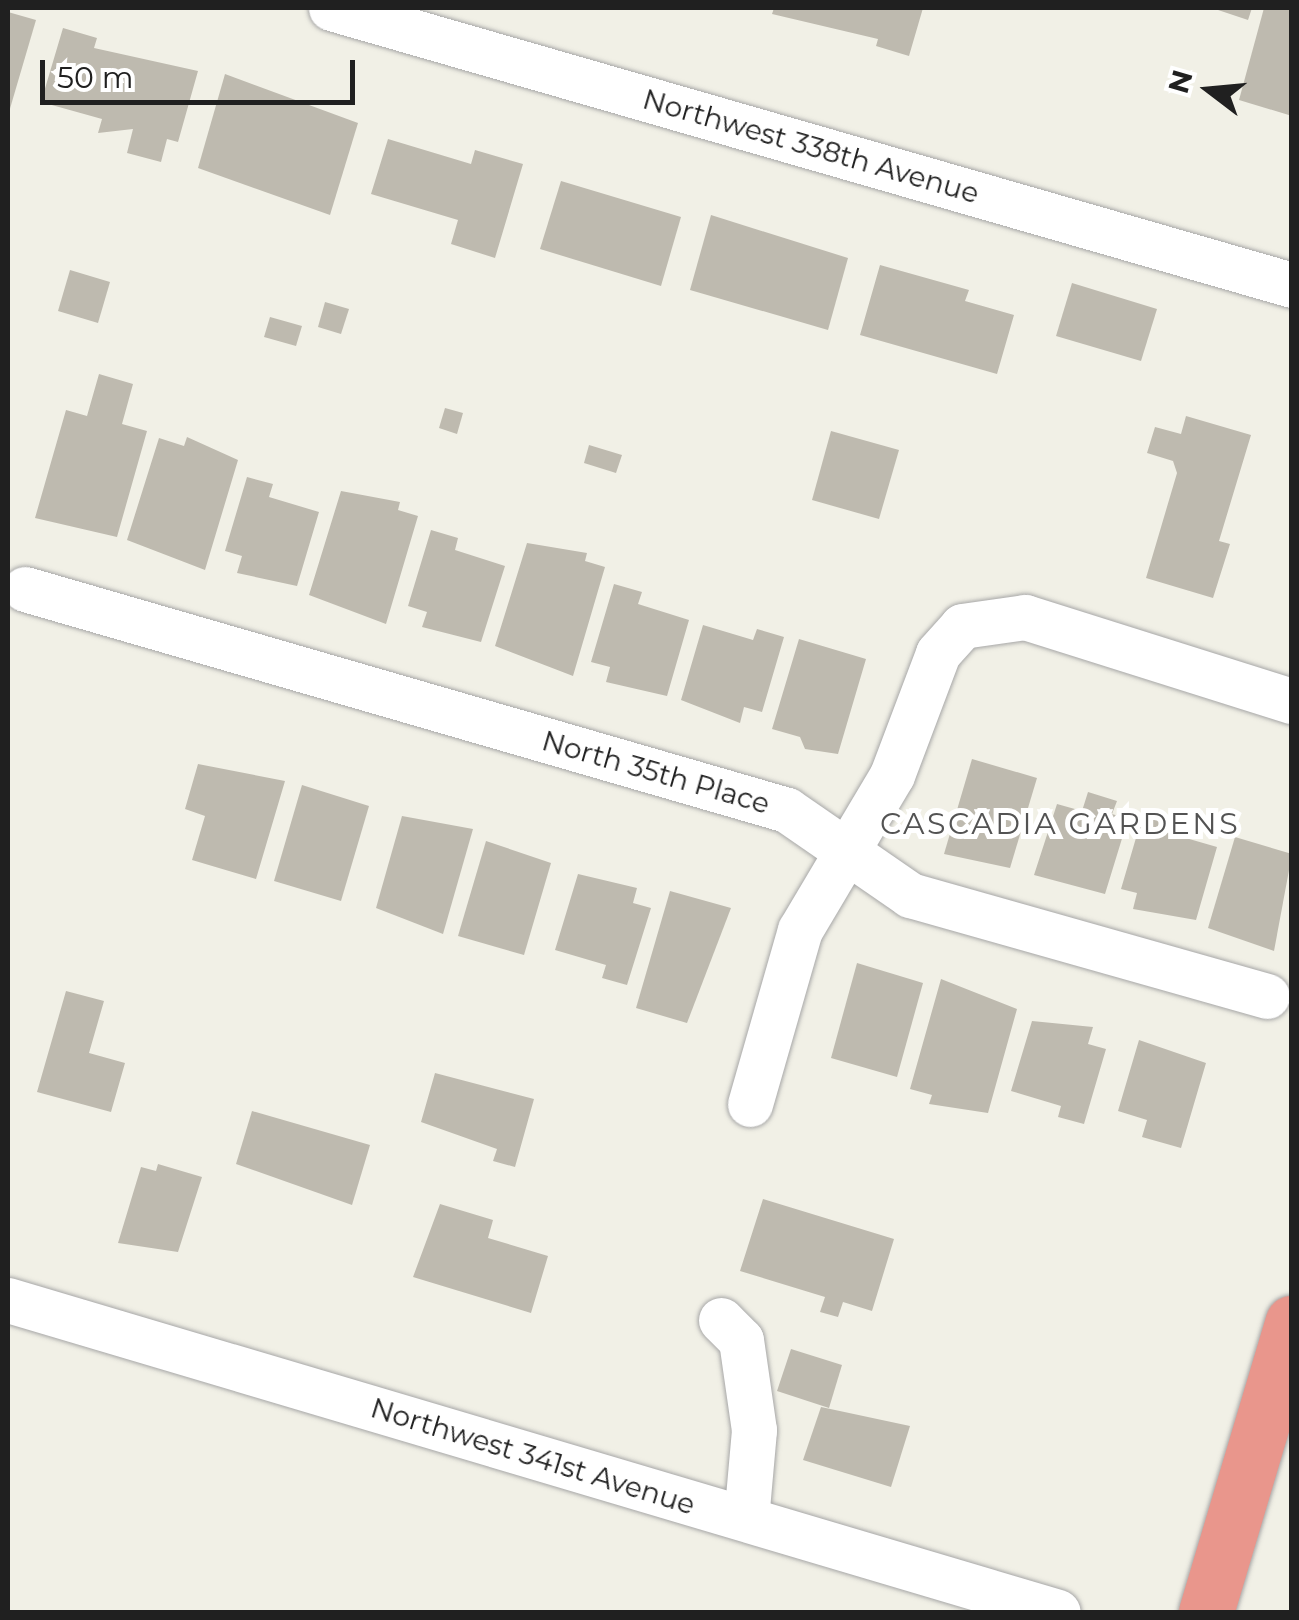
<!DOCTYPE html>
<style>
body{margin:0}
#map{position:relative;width:1299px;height:1620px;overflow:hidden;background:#f1f0e6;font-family:Montserrat,sans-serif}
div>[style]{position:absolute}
.building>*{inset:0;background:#bebaaf}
.roads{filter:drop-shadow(0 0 2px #a7a7a7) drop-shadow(0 0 2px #a7a7a7)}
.minor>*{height:45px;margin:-22.5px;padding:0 22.5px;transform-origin:22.5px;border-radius:22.5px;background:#fff}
.highway>*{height:55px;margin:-27.5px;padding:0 27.5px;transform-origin:27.5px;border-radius:27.5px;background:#e9968c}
span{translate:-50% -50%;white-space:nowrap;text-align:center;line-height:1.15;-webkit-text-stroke:10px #fff;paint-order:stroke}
.street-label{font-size:28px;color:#202020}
.neighbourhood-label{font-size:30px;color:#535353;letter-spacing:2.5px}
.frame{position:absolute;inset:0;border:10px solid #202020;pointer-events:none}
.north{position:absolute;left:1159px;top:40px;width:100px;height:100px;-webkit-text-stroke:8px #fff;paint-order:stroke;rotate:286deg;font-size:28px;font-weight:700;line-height:40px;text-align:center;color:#202020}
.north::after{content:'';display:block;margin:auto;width:35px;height:45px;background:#202020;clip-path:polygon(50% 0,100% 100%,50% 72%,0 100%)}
.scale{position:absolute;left:40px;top:60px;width:315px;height:45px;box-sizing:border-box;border:5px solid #202020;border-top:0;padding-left:12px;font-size:30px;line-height:35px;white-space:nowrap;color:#202020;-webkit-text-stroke:8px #fff;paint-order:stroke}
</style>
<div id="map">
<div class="building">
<div style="clip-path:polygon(774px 8px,923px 8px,909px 56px,876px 46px,878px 39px,772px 14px)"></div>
<div style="clip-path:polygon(1212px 8px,1252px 8px,1248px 20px)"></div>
<div style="clip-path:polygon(1264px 8px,1292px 8px,1292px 116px,1239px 100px)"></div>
<div style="clip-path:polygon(8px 12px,36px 20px,9px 112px,8px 112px)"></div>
<div style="clip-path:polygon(63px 28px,97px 38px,94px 48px,198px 71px,178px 142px,167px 139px,161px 162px,127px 153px,133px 129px,98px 133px,102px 119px,41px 102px)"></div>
<div style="clip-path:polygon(225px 74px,358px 123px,330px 215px,198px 168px)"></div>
<div style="clip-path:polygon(388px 139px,471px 164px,475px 150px,523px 164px,495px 258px,451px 244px,458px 220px,371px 194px)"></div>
<div style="clip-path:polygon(561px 181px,681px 217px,661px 286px,540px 249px)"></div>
<div style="clip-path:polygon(711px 215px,848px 258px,828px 330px,690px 290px)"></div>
<div style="clip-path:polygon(880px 265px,969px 290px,965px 301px,1014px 315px,997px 374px,860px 335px)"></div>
<div style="clip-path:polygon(70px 270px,110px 282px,98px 323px,58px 311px)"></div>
<div style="clip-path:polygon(1072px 283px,1157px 309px,1141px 361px,1056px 336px)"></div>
<div style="clip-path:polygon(325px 302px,349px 309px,341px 334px,318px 327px)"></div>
<div style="clip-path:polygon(270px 317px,302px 326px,296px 346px,264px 337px)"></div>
<div style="clip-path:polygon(99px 374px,133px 384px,122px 424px,147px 431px,117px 537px,35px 518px,66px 410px,87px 416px)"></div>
<div style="clip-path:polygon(445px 408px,463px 413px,457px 434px,439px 428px)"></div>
<div style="clip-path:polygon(1186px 416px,1251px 435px,1219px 541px,1230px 544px,1213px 598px,1146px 578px,1177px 473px,1173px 461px,1147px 453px,1155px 427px,1181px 434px)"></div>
<div style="clip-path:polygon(831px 431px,899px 450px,879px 519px,812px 500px)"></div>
<div style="clip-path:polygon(187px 437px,238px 460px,205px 570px,127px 540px,159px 438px,184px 446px)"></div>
<div style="clip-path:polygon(589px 445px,622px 455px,616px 473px,584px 463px)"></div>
<div style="clip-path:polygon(247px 477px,273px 484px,269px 497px,319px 512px,297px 586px,237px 573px,242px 556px,225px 551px)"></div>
<div style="clip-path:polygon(341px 491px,400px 502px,398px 510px,418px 516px,386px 624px,309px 595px)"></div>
<div style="clip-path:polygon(431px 530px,458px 538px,455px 550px,505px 566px,481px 642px,422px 627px,427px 612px,408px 606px)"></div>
<div style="clip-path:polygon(527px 543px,587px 553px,585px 561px,605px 567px,573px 676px,495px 646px)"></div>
<div style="clip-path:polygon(614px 584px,642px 592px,638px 604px,689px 620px,667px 696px,606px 682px,610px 667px,591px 662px)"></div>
<div style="clip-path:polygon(703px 625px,753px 640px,757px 629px,784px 637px,762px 712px,744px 707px,740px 723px,681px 700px)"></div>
<div style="clip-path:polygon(799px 639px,866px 659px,838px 754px,805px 749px,800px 737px,772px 729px)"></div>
<div style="clip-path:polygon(972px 759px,1037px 778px,1010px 868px,944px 854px)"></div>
<div style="clip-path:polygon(198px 764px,285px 781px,256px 879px,192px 860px,205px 816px,185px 809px)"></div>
<div style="clip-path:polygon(302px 785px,369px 806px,341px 901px,274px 881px)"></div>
<div style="clip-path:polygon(1088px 792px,1117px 801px,1112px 814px,1128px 819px,1105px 894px,1034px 875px,1057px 804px,1082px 811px)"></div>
<div style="clip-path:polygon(1143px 814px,1168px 821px,1165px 832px,1217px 847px,1196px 920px,1133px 909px,1137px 893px,1121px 889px)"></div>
<div style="clip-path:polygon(402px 816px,473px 829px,443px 934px,376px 908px)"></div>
<div style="clip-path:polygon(1235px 837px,1292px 854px,1274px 951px,1208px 928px)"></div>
<div style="clip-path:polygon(486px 841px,551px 863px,524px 955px,458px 936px)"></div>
<div style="clip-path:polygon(578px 874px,637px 888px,633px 903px,651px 908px,627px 985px,602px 978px,606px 965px,555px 950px)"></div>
<div style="clip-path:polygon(670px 891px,731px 908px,687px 1023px,636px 1008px)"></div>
<div style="clip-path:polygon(857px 963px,923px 983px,897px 1077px,831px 1058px)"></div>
<div style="clip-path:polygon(941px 979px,1017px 1009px,988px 1113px,929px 1104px,932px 1095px,910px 1089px)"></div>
<div style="clip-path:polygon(66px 991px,104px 1001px,89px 1053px,125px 1063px,111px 1112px,37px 1092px)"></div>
<div style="clip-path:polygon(1032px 1021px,1093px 1027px,1088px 1044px,1106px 1049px,1084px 1124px,1058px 1117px,1061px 1106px,1011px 1091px)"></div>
<div style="clip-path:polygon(1139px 1040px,1206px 1063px,1181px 1148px,1142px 1137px,1147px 1120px,1118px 1111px)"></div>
<div style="clip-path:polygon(435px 1073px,534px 1099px,515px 1167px,493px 1161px,497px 1149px,421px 1122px)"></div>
<div style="clip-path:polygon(252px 1111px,370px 1145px,352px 1205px,236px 1164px)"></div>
<div style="clip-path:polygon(158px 1164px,202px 1177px,178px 1252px,118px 1243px,141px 1167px,156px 1171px)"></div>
<div style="clip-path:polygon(763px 1199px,894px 1239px,872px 1311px,843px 1302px,838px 1317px,820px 1312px,825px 1297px,740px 1271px)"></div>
<div style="clip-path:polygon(440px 1204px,493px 1220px,488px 1238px,548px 1256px,531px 1313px,413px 1277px)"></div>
<div style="clip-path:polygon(791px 1349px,842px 1365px,829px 1408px,777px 1391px)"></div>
<div style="clip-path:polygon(821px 1407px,910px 1426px,891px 1487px,803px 1460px)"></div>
</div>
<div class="roads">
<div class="minor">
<div style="left:331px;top:8px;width:1000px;rotate:16.08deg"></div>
<div style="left:25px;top:589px;width:793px;rotate:16.17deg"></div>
<div style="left:787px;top:810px;width:150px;rotate:34.6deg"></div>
<div style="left:910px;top:895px;width:371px;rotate:15.8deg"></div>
<div style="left:750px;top:1104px;width:181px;rotate:-74deg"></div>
<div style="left:800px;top:930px;width:180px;rotate:-59.3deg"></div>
<div style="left:892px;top:775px;width:130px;rotate:-69.3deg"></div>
<div style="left:938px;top:653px;width:36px;rotate:-48deg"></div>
<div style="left:962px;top:626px;width:64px;rotate:-8.1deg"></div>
<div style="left:1025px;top:617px;width:280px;rotate:17.5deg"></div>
<div style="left:8px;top:1300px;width:1095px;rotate:16.55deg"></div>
<div style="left:721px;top:1320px;width:28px;rotate:45deg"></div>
<div style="left:741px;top:1340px;width:91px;rotate:81.8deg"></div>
<div style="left:754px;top:1430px;width:89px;rotate:95.1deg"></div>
</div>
<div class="highway">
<div style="left:1206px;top:1612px;width:302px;rotate:-73.4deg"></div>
</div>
</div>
<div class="street-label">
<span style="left:811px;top:146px;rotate:16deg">Northwest 338th Avenue</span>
<span style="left:656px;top:772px;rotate:16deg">North 35th Place</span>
<span style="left:533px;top:1456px;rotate:17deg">Northwest 341st Avenue</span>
</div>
<div class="neighbourhood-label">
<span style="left:1060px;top:824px">CASCADIA GARDENS</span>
</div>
<div class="frame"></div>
<div class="north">N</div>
<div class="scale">50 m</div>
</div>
